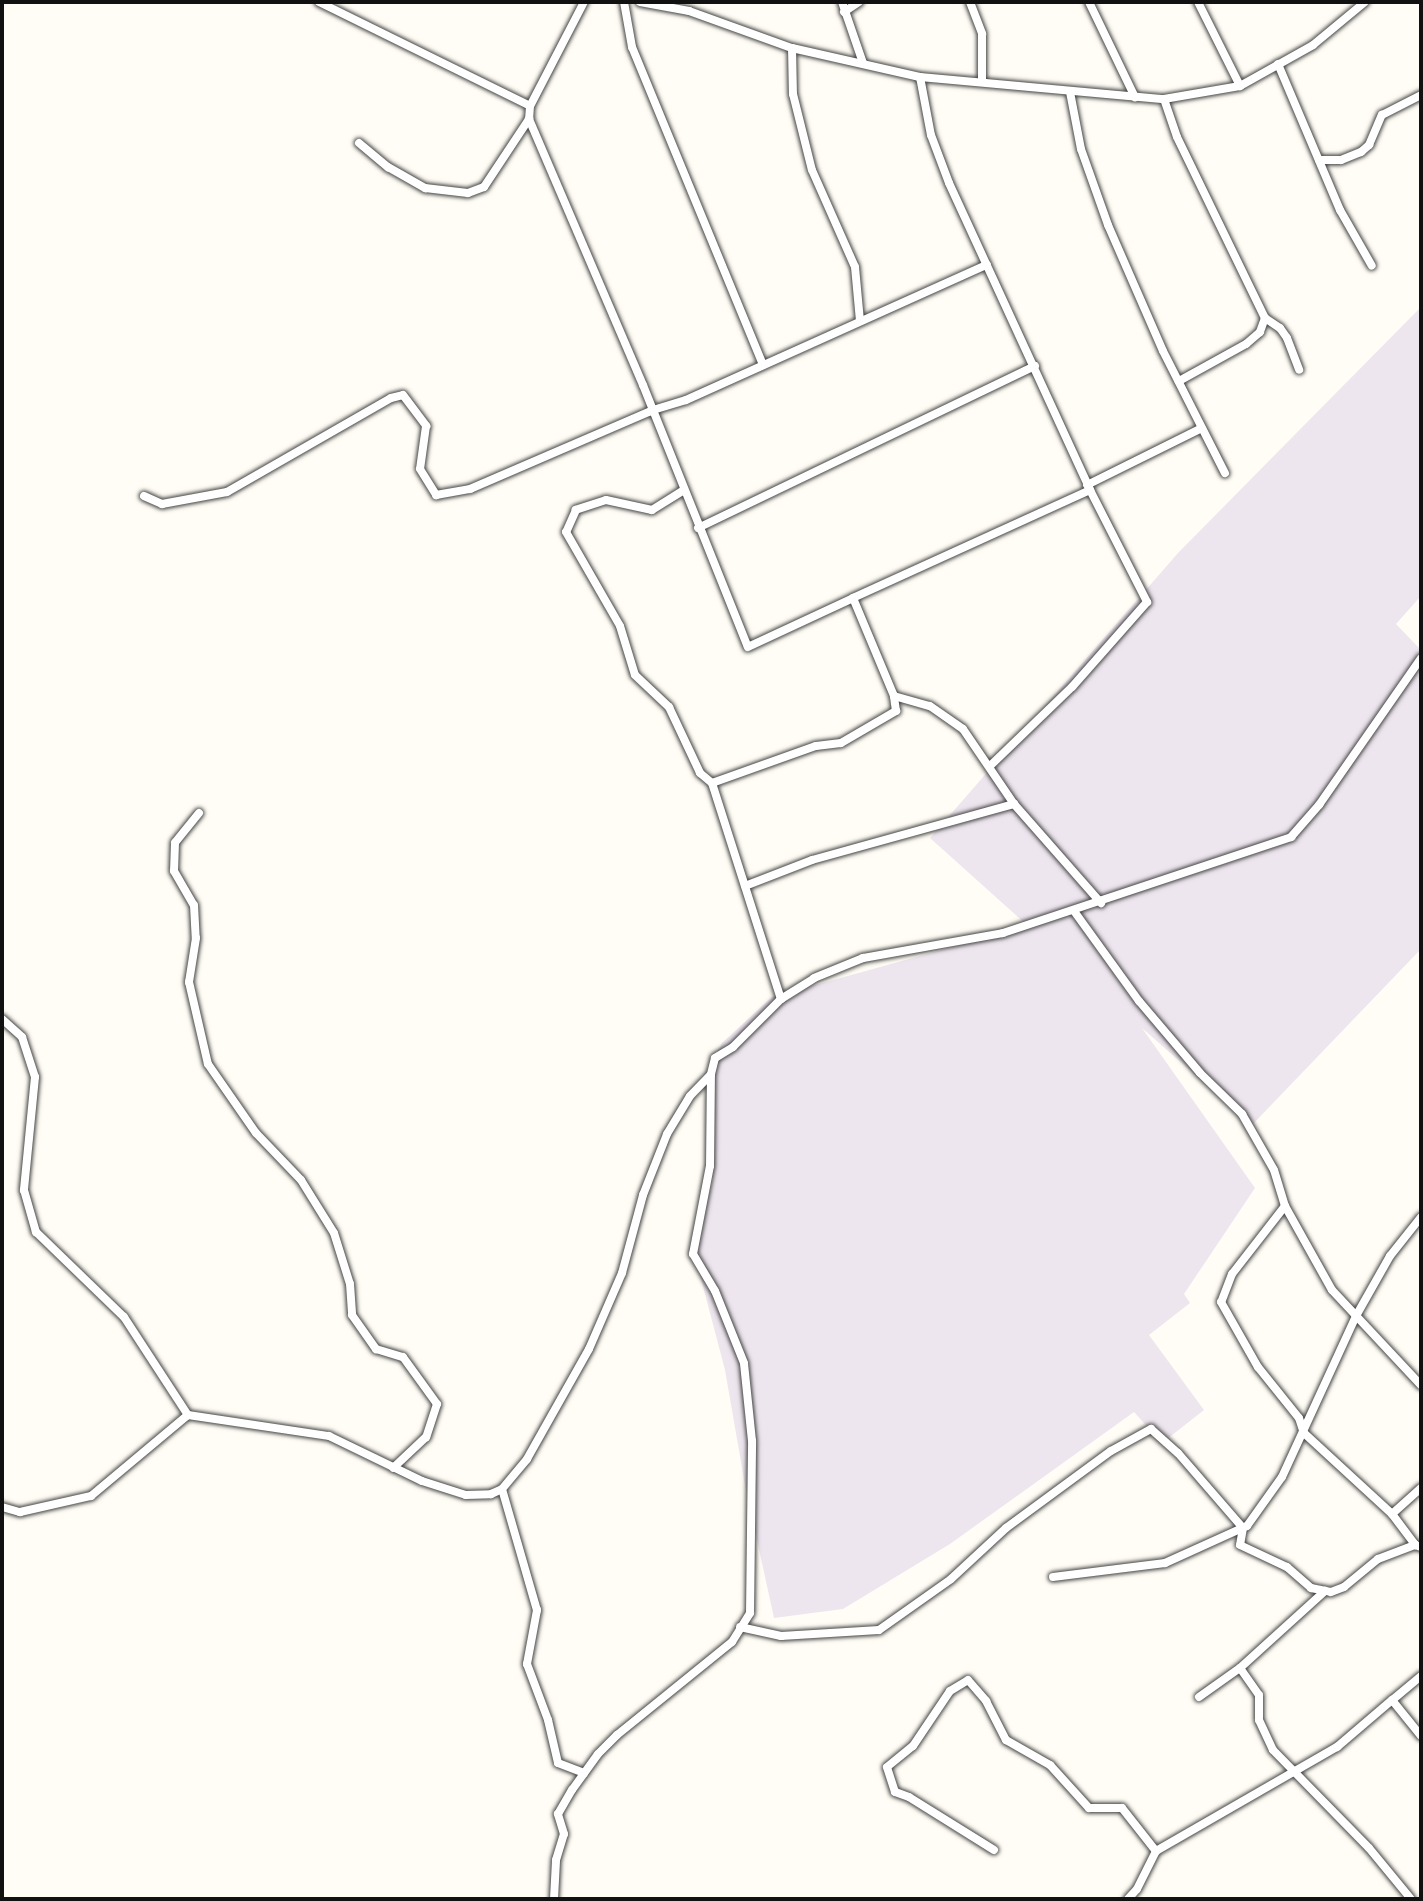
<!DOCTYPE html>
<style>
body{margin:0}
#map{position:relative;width:1423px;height:1901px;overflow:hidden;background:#fffdf5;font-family:"PT Serif",serif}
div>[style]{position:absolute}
.industrial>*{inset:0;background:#eee6ef}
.roads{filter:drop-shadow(0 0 2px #444) drop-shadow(0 0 2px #444)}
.minor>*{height:8px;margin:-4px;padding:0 4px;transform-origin:4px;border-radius:4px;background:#fff}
span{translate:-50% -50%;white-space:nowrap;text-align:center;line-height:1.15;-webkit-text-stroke:8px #fff;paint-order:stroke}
.frame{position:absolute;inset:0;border:4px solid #111;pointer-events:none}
</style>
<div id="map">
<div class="industrial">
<div style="clip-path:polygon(1421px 307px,1421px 596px,1396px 624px,1421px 650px,1421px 949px,1252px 1125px,1142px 1028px,1255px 1188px,1184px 1294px,1190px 1303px,1149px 1335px,1204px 1410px,1162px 1443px,1134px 1412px,950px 1544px,843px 1609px,774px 1618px,745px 1485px,725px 1370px,695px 1256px,713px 1179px,709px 1066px,722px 1043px,772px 997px,1028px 926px,930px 838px,1178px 553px)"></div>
</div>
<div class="roads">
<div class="minor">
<div style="left:319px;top:2px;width:235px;rotate:26.2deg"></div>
<div style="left:584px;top:2px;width:117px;rotate:117.4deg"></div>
<div style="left:530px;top:106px;width:13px;rotate:94deg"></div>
<div style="left:529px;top:119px;width:289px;rotate:66.8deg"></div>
<div style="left:643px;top:385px;width:282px;rotate:68.2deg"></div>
<div style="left:748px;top:647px;width:116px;rotate:-25deg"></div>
<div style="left:624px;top:2px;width:46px;rotate:79.9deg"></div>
<div style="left:632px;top:47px;width:344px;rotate:67.6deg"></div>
<div style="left:640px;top:2px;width:50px;rotate:10.4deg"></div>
<div style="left:689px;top:11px;width:109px;rotate:19.8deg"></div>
<div style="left:792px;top:48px;width:131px;rotate:12.8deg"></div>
<div style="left:920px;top:77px;width:245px;rotate:5.2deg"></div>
<div style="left:1164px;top:99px;width:77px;rotate:-9.7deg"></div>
<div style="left:1240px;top:86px;width:84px;rotate:-29.3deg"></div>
<div style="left:1313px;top:45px;width:67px;rotate:-39.6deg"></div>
<div style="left:842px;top:2px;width:65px;rotate:71deg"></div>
<div style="left:970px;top:2px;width:34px;rotate:69deg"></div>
<div style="left:982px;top:34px;width:48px;rotate:90deg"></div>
<div style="left:1089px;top:2px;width:106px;rotate:64.2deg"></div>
<div style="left:1198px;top:2px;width:94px;rotate:63.4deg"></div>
<div style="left:844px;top:12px;width:18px;rotate:-34deg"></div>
<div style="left:792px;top:48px;width:46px;rotate:88.8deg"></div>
<div style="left:793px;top:94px;width:78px;rotate:76deg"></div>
<div style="left:812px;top:170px;width:106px;rotate:66.1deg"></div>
<div style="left:855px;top:267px;width:54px;rotate:84.7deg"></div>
<div style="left:1278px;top:64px;width:159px;rotate:67deg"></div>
<div style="left:1340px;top:210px;width:64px;rotate:60.3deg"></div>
<div style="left:920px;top:77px;width:59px;rotate:79.3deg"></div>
<div style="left:931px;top:135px;width:51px;rotate:69.4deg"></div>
<div style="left:949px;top:183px;width:338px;rotate:65.3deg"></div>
<div style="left:1090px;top:490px;width:126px;rotate:63deg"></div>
<div style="left:1147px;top:602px;width:113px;rotate:131.4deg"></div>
<div style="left:1072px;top:687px;width:114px;rotate:136.1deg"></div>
<div style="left:1070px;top:92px;width:58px;rotate:79.1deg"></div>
<div style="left:1081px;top:149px;width:81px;rotate:70.4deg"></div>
<div style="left:1108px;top:225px;width:137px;rotate:66.4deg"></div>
<div style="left:1163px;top:351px;width:137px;rotate:63.1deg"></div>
<div style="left:1164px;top:99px;width:40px;rotate:71.1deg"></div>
<div style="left:1177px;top:137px;width:201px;rotate:64.1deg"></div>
<div style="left:1265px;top:318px;width:15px;rotate:110deg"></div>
<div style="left:1260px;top:332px;width:18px;rotate:139deg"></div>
<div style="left:1246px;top:344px;width:77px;rotate:151.1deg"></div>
<div style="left:359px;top:143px;width:38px;rotate:40deg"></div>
<div style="left:388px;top:167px;width:43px;rotate:29.6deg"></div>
<div style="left:425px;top:188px;width:43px;rotate:6.6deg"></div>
<div style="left:468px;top:193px;width:17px;rotate:-21deg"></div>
<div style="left:484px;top:187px;width:82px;rotate:-56.5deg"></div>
<div style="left:1319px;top:160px;width:22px"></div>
<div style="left:1341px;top:160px;width:22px;rotate:-22deg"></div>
<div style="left:1361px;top:152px;width:11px;rotate:-41deg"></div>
<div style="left:1369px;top:145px;width:33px;rotate:-67deg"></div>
<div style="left:1382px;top:115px;width:44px;rotate:-27.1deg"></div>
<div style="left:1265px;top:318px;width:18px;rotate:34deg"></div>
<div style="left:1280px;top:328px;width:12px;rotate:55deg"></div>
<div style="left:1287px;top:338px;width:34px;rotate:69deg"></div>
<div style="left:1087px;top:485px;width:128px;rotate:-26.4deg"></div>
<div style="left:684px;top:490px;width:38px;rotate:148deg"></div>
<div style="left:652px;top:510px;width:47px;rotate:-167.7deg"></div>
<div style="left:606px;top:500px;width:32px;rotate:162deg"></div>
<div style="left:576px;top:510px;width:24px;rotate:114deg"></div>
<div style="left:566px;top:532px;width:108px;rotate:60.1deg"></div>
<div style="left:620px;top:626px;width:51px;rotate:73deg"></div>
<div style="left:635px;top:675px;width:47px;rotate:43.3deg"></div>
<div style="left:669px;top:707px;width:73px;rotate:64.8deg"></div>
<div style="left:700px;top:773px;width:16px;rotate:40deg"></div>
<div style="left:712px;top:783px;width:227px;rotate:72.3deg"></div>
<div style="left:1090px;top:490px;width:260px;rotate:155.5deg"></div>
<div style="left:853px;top:598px;width:106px;rotate:67.3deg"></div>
<div style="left:894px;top:696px;width:37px;rotate:16deg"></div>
<div style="left:930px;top:706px;width:40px;rotate:34.9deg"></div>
<div style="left:963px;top:729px;width:91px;rotate:55.8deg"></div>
<div style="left:1014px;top:804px;width:132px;rotate:48.7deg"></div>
<div style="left:144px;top:496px;width:20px;rotate:24deg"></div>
<div style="left:162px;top:504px;width:66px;rotate:-10.5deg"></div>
<div style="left:227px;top:492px;width:189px;rotate:-29.8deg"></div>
<div style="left:391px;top:398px;width:12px;rotate:-14deg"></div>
<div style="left:403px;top:395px;width:39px;rotate:53deg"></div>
<div style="left:426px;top:426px;width:43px;rotate:97.9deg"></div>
<div style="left:420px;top:469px;width:31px;rotate:58deg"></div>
<div style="left:436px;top:495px;width:35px;rotate:-10deg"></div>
<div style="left:470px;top:489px;width:199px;rotate:-23.3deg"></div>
<div style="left:653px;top:410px;width:34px;rotate:-17deg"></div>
<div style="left:686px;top:400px;width:330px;rotate:-24.2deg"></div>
<div style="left:698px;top:528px;width:374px;rotate:-25.7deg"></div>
<div style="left:712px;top:783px;width:110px;rotate:-19.6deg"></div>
<div style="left:816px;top:746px;width:25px;rotate:-7deg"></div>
<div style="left:841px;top:743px;width:64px;rotate:-30.2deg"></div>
<div style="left:896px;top:711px;width:15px;rotate:-98deg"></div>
<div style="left:199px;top:813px;width:38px;rotate:129deg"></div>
<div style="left:175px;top:843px;width:28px;rotate:92deg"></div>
<div style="left:174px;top:871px;width:39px;rotate:60deg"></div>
<div style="left:194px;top:905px;width:33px;rotate:87deg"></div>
<div style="left:196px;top:938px;width:45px;rotate:99deg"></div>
<div style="left:189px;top:982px;width:84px;rotate:77deg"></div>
<div style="left:208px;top:1064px;width:84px;rotate:55.2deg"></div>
<div style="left:256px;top:1133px;width:65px;rotate:46.2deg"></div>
<div style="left:301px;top:1180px;width:62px;rotate:58.1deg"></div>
<div style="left:334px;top:1233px;width:53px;rotate:72.6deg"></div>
<div style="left:350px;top:1284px;width:31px;rotate:86deg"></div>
<div style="left:352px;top:1315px;width:42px;rotate:54.8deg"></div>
<div style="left:376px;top:1349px;width:28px;rotate:17deg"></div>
<div style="left:403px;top:1357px;width:58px;rotate:54.1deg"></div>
<div style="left:437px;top:1404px;width:35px;rotate:108deg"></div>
<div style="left:426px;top:1437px;width:45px;rotate:136.8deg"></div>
<div style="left:745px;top:886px;width:72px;rotate:-21.2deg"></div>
<div style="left:812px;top:860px;width:210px;rotate:-15.5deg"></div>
<div style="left:1074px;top:911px;width:111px;rotate:54.2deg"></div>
<div style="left:1139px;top:1001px;width:94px;rotate:49.7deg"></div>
<div style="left:1200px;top:1073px;width:59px;rotate:44.3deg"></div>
<div style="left:1242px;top:1114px;width:64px;rotate:60.3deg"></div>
<div style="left:1274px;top:1170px;width:38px;rotate:73deg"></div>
<div style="left:1285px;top:1206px;width:96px;rotate:60.8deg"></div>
<div style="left:1332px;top:1290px;width:130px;rotate:46.9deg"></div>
<div style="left:2px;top:1019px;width:27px;rotate:42deg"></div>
<div style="left:22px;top:1037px;width:42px;rotate:72deg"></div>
<div style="left:35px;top:1077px;width:114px;rotate:95.6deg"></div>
<div style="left:24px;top:1190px;width:44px;rotate:74.1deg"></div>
<div style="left:36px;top:1232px;width:122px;rotate:44deg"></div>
<div style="left:124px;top:1317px;width:117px;rotate:56.9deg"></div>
<div style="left:1285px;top:1206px;width:86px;rotate:127.9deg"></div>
<div style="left:1232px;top:1274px;width:30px;rotate:111deg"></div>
<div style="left:1221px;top:1302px;width:75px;rotate:60.4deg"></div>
<div style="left:1258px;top:1367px;width:65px;rotate:51.2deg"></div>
<div style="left:1299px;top:1418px;width:16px;rotate:72deg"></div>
<div style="left:1304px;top:1433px;width:120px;rotate:42.6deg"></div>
<div style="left:1392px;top:1514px;width:39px;rotate:53deg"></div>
<div style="left:1415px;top:1545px;width:6px;rotate:18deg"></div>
<div style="left:502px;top:1489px;width:126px;rotate:73.9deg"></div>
<div style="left:537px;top:1610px;width:55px;rotate:100.5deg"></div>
<div style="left:527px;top:1664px;width:60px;rotate:69.4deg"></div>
<div style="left:548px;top:1720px;width:44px;rotate:76.9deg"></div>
<div style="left:558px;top:1763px;width:28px;rotate:21deg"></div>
<div style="left:2px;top:1507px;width:19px;rotate:16deg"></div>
<div style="left:20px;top:1512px;width:73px;rotate:-12.7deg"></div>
<div style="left:91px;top:1496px;width:126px;rotate:-39.9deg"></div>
<div style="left:188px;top:1415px;width:143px;rotate:8.5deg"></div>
<div style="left:329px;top:1436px;width:103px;rotate:25.8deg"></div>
<div style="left:422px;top:1481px;width:46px;rotate:17.7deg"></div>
<div style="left:466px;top:1495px;width:25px;rotate:-2deg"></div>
<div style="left:491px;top:1494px;width:12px;rotate:-24deg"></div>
<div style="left:502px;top:1489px;width:39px;rotate:-50deg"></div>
<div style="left:527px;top:1459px;width:126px;rotate:-60.6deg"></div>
<div style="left:589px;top:1349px;width:83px;rotate:-66.5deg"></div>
<div style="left:622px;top:1273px;width:81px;rotate:-74.9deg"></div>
<div style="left:643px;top:1195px;width:66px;rotate:-68.5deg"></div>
<div style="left:667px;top:1134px;width:44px;rotate:-58.8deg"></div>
<div style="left:690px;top:1096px;width:30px;rotate:-46deg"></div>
<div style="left:711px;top:1074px;width:16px;rotate:-76deg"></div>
<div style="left:715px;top:1058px;width:21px;rotate:-31deg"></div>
<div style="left:733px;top:1047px;width:68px;rotate:-45deg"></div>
<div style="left:781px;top:999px;width:39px;rotate:-32deg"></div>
<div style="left:814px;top:978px;width:53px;rotate:-22.2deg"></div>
<div style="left:863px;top:958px;width:142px;rotate:-10.1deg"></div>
<div style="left:1003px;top:933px;width:304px;rotate:-18.4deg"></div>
<div style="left:1291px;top:837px;width:43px;rotate:-48.8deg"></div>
<div style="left:1319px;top:805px;width:179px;rotate:-55.2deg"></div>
<div style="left:1392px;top:1514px;width:39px;rotate:-42deg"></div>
<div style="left:1053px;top:1577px;width:113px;rotate:-7.1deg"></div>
<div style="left:1165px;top:1563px;width:90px;rotate:-24.3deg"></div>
<div style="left:1247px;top:1526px;width:60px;rotate:-54.5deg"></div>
<div style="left:1282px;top:1477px;width:177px;rotate:-65.3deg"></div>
<div style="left:1356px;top:1316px;width:69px;rotate:-60.5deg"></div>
<div style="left:1390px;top:1256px;width:50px;rotate:-51.5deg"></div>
<div style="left:740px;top:1627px;width:42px;rotate:12.4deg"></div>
<div style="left:781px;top:1636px;width:98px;rotate:-3.5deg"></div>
<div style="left:879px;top:1630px;width:88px;rotate:-35.3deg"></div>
<div style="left:951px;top:1579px;width:75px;rotate:-42.8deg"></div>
<div style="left:1006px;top:1528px;width:130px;rotate:-36.3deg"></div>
<div style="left:1111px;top:1451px;width:46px;rotate:-28.8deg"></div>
<div style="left:1151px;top:1429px;width:36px;rotate:42deg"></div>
<div style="left:1178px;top:1453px;width:99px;rotate:49.1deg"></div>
<div style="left:1243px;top:1528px;width:17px;rotate:100deg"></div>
<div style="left:1240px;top:1545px;width:52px;rotate:25.1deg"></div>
<div style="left:1287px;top:1567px;width:32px;rotate:41deg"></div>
<div style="left:1311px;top:1588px;width:20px;rotate:11deg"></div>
<div style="left:1331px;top:1592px;width:14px;rotate:-21deg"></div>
<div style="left:1344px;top:1587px;width:44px;rotate:-39.5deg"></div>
<div style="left:1378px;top:1559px;width:40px;rotate:-21deg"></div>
<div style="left:1240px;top:1668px;width:33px;rotate:55deg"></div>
<div style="left:1259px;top:1695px;width:25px;rotate:90deg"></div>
<div style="left:1259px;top:1720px;width:33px;rotate:65deg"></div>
<div style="left:1273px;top:1750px;width:137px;rotate:45.6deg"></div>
<div style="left:1369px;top:1848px;width:66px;rotate:50.5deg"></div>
<div style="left:1421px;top:1676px;width:38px;rotate:140deg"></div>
<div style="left:1392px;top:1700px;width:46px;rotate:51.1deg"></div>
<div style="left:1199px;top:1697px;width:50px;rotate:-35.3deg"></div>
<div style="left:1240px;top:1668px;width:115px;rotate:-42.2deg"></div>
<div style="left:994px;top:1850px;width:100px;rotate:-148.1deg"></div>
<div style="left:909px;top:1797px;width:15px;rotate:-160deg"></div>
<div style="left:895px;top:1792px;width:26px;rotate:-108deg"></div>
<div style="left:887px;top:1767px;width:33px;rotate:-39deg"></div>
<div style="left:913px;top:1746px;width:66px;rotate:-56.1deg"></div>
<div style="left:950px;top:1691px;width:21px;rotate:-31deg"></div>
<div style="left:968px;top:1680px;width:28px;rotate:49deg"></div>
<div style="left:986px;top:1701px;width:44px;rotate:62.9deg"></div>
<div style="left:1006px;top:1740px;width:51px;rotate:29.6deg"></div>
<div style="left:1050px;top:1765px;width:58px;rotate:47.8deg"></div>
<div style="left:1089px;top:1808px;width:33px"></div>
<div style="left:1122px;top:1808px;width:55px;rotate:51.7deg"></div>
<div style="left:1156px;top:1851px;width:209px;rotate:-29.9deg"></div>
<div style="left:1337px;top:1747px;width:72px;rotate:-40.5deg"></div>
<div style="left:554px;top:1899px;width:39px;rotate:-87deg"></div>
<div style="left:556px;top:1860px;width:27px;rotate:-73deg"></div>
<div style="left:564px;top:1834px;width:21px;rotate:-107deg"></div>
<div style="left:558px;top:1814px;width:28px;rotate:-60deg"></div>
<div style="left:572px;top:1790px;width:44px;rotate:-54.2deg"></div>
<div style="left:598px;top:1754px;width:27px;rotate:-45deg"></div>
<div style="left:617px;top:1735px;width:148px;rotate:-39deg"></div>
<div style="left:732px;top:1642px;width:34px;rotate:-58deg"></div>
<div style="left:750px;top:1613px;width:172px;rotate:-89.3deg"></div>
<div style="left:752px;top:1441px;width:78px;rotate:-95.9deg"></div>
<div style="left:744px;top:1363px;width:78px;rotate:-111.9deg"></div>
<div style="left:715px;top:1291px;width:43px;rotate:-120.7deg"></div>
<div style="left:693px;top:1254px;width:90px;rotate:-79.1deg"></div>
<div style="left:710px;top:1166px;width:91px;rotate:-89.4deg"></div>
<div style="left:1128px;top:1899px;width:13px;rotate:-48deg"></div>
<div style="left:1137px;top:1889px;width:42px;rotate:-63.4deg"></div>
</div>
</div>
<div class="frame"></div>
</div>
